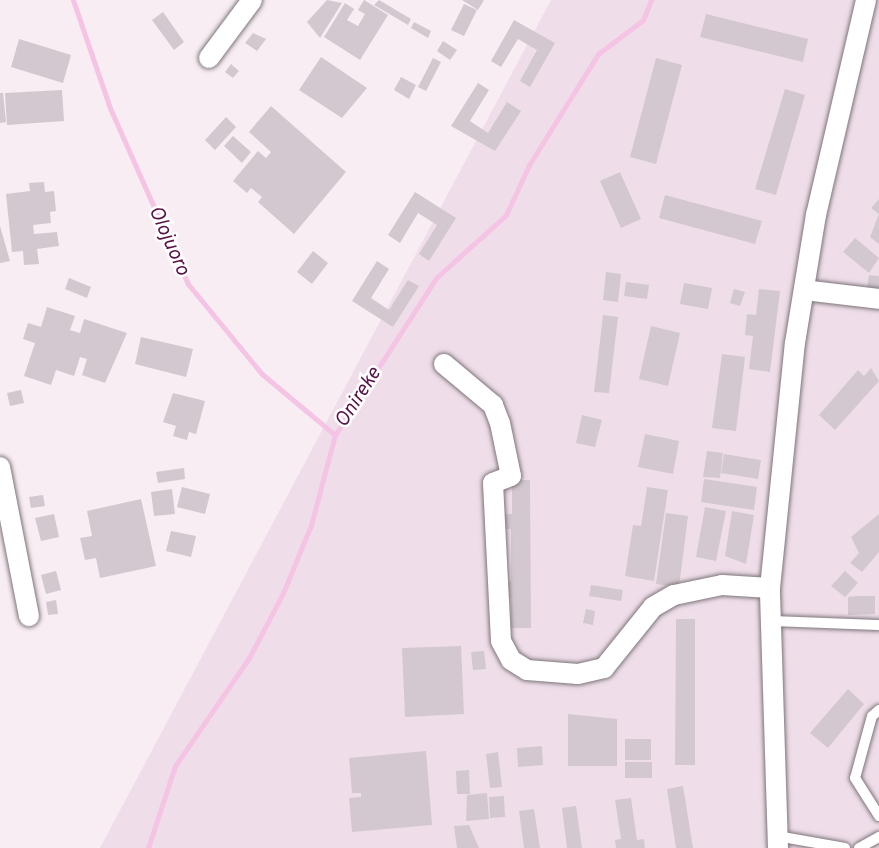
<!DOCTYPE html>
<style>
body{margin:0}
#map{position:relative;width:879px;height:848px;overflow:hidden;background:#f7edf3;font-family:Overpass,sans-serif}
div>[style]{position:absolute}
.built>*{inset:0;background:#efdee9}
.stream>*{height:5px;margin:-2.5px;padding:0 2.5px;transform-origin:2.5px;border-radius:2.5px;background:#f5c3e4}
.building>*{inset:0;background:#d3c8cf}
.roads{filter:drop-shadow(0 0 2px #7e757b) drop-shadow(0 0 2px #7e757b)}
.lane>*{height:10px;margin:-5px;padding:0 5px;transform-origin:5px;border-radius:5px;background:#fff}
.street>*{height:20px;margin:-10px;padding:0 10px;transform-origin:10px;border-radius:10px;background:#fff}
span{translate:-50% -50%;white-space:nowrap;text-align:center;line-height:1.15;-webkit-text-stroke:5px #fff;paint-order:stroke}
.water-label{font-size:20px;color:#581247;font-style:italic}
</style>
<div id="map">
<div class="built">
<div style="clip-path:polygon(551px 0,879px 0,879px 848px,100px 848px)"></div>
</div>
<div class="stream">
<div style="left:73px;top:0;width:114px;rotate:71.1deg"></div>
<div style="left:110px;top:108px;width:193px;rotate:66.1deg"></div>
<div style="left:188px;top:284px;width:117px;rotate:50.6deg"></div>
<div style="left:262px;top:374px;width:95px;rotate:39.9deg"></div>
<div style="left:148px;top:848px;width:86px;rotate:-71.8deg"></div>
<div style="left:175px;top:766px;width:131px;rotate:-55.6deg"></div>
<div style="left:249px;top:658px;width:73px;rotate:-62.4deg"></div>
<div style="left:283px;top:593px;width:74px;rotate:-67.6deg"></div>
<div style="left:311px;top:525px;width:93px;rotate:-75.1deg"></div>
<div style="left:335px;top:435px;width:188px;rotate:-57.2deg"></div>
<div style="left:437px;top:277px;width:93px;rotate:-41.9deg"></div>
<div style="left:506px;top:215px;width:55px;rotate:-65.3deg"></div>
<div style="left:529px;top:165px;width:131px;rotate:-58.1deg"></div>
<div style="left:598px;top:54px;width:56px;rotate:-37.1deg"></div>
<div style="left:643px;top:20px;width:22px;rotate:-68deg"></div>
</div>
<div class="building">
<div style="clip-path:polygon(327px 0,342px 3px,320px 38px,307px 22px)"></div>
<div style="clip-path:polygon(364px 0,388px 15px,360px 60px,324px 37px,345px 3px,354px 9px,347px 20px,358px 26px,365px 14px,358px 10px)"></div>
<div style="clip-path:polygon(379px 0,411px 19px,408px 25px,374px 5px)"></div>
<div style="clip-path:polygon(462px 0,484px 0,478px 10px)"></div>
<div style="clip-path:polygon(464px 4px,477px 10px,464px 36px,451px 30px)"></div>
<div style="clip-path:polygon(163px 12px,184px 42px,174px 50px,152px 20px)"></div>
<div style="clip-path:polygon(706px 14px,808px 39px,803px 62px,700px 37px)"></div>
<div style="clip-path:polygon(514px 20px,555px 43px,530px 87px,520px 81px,537px 50px,518px 39px,501px 67px,491px 61px)"></div>
<div style="clip-path:polygon(414px 22px,431px 31px,428px 38px,411px 28px)"></div>
<div style="clip-path:polygon(253px 33px,266px 39px,257px 51px,245px 43px)"></div>
<div style="clip-path:polygon(19px 39px,71px 55px,63px 83px,11px 67px)"></div>
<div style="clip-path:polygon(443px 41px,457px 50px,450px 60px,437px 51px)"></div>
<div style="clip-path:polygon(321px 57px,367px 88px,342px 118px,299px 90px)"></div>
<div style="clip-path:polygon(433px 58px,441px 62px,426px 91px,418px 87px)"></div>
<div style="clip-path:polygon(656px 58px,682px 65px,656px 164px,630px 157px)"></div>
<div style="clip-path:polygon(231px 64px,239px 71px,233px 78px,225px 72px)"></div>
<div style="clip-path:polygon(401px 77px,416px 85px,409px 99px,394px 90px)"></div>
<div style="clip-path:polygon(478px 83px,489px 90px,470px 121px,488px 133px,507px 102px,521px 111px,495px 151px,451px 126px)"></div>
<div style="clip-path:polygon(785px 89px,805px 95px,776px 195px,755px 189px)"></div>
<div style="clip-path:polygon(62px 90px,64px 121px,7px 125px,5px 93px)"></div>
<div style="clip-path:polygon(0 93px,3px 93px,6px 122px,0 123px)"></div>
<div style="clip-path:polygon(271px 106px,346px 172px,294px 234px,258px 202px,262px 197px,251px 188px,247px 193px,233px 181px,258px 151px,266px 158px,271px 152px,249px 132px)"></div>
<div style="clip-path:polygon(226px 117px,236px 127px,215px 150px,205px 140px)"></div>
<div style="clip-path:polygon(233px 136px,251px 152px,242px 163px,224px 146px)"></div>
<div style="clip-path:polygon(620px 172px,641px 219px,621px 228px,600px 181px)"></div>
<div style="clip-path:polygon(44px 182px,45px 192px,54px 191px,56px 211px,50px 212px,51px 223px,33px 225px,34px 234px,57px 232px,59px 246px,37px 249px,39px 264px,24px 265px,23px 251px,12px 252px,6px 194px,30px 191px,29px 183px)"></div>
<div style="clip-path:polygon(415px 192px,456px 218px,429px 261px,419px 254px,437px 225px,418px 213px,400px 243px,388px 235px)"></div>
<div style="clip-path:polygon(665px 195px,762px 221px,755px 244px,659px 218px)"></div>
<div style="clip-path:polygon(879px 199px,879px 244px,870px 237px,879px 214px,871px 208px)"></div>
<div style="clip-path:polygon(0 226px,10px 261px,0 263px)"></div>
<div style="clip-path:polygon(855px 238px,879px 258px,869px 273px,843px 252px)"></div>
<div style="clip-path:polygon(313px 251px,328px 263px,312px 284px,297px 272px)"></div>
<div style="clip-path:polygon(377px 261px,389px 269px,371px 298px,389px 310px,408px 280px,419px 286px,393px 327px,352px 301px)"></div>
<div style="clip-path:polygon(606px 272px,621px 274px,618px 302px,603px 300px)"></div>
<div style="clip-path:polygon(869px 275px,879px 276px,879px 289px,867px 288px)"></div>
<div style="clip-path:polygon(69px 278px,91px 287px,87px 298px,65px 289px)"></div>
<div style="clip-path:polygon(626px 282px,649px 285px,647px 299px,624px 296px)"></div>
<div style="clip-path:polygon(684px 283px,712px 288px,708px 309px,680px 304px)"></div>
<div style="clip-path:polygon(734px 289px,745px 292px,740px 306px,730px 303px)"></div>
<div style="clip-path:polygon(759px 289px,780px 291px,770px 372px,749px 369px,753px 336px,745px 335px,747px 314px,756px 315px)"></div>
<div style="clip-path:polygon(47px 307px,75px 316px,70px 330px,80px 333px,84px 319px,127px 333px,105px 383px,82px 375px,87px 359px,80px 357px,74px 376px,56px 370px,51px 385px,24px 376px,35px 343px,23px 339px,28px 323px,41px 327px)"></div>
<div style="clip-path:polygon(603px 315px,618px 317px,609px 393px,594px 392px)"></div>
<div style="clip-path:polygon(651px 326px,680px 333px,668px 386px,639px 379px)"></div>
<div style="clip-path:polygon(141px 337px,193px 349px,186px 377px,135px 364px)"></div>
<div style="clip-path:polygon(722px 354px,745px 357px,736px 431px,712px 428px)"></div>
<div style="clip-path:polygon(871px 368px,879px 381px,835px 430px,819px 415px,858px 370px,864px 376px)"></div>
<div style="clip-path:polygon(21px 390px,24px 403px,10px 406px,7px 393px)"></div>
<div style="clip-path:polygon(173px 393px,205px 401px,196px 434px,189px 432px,187px 440px,173px 436px,176px 426px,163px 422px)"></div>
<div style="clip-path:polygon(582px 415px,602px 420px,595px 447px,576px 443px)"></div>
<div style="clip-path:polygon(645px 434px,679px 441px,673px 474px,638px 467px)"></div>
<div style="clip-path:polygon(707px 451px,723px 453px,720px 478px,703px 477px)"></div>
<div style="clip-path:polygon(724px 454px,761px 460px,758px 479px,721px 473px)"></div>
<div style="clip-path:polygon(184px 468px,185px 479px,158px 483px,156px 472px)"></div>
<div style="clip-path:polygon(704px 479px,757px 487px,754px 510px,701px 502px)"></div>
<div style="clip-path:polygon(512px 480px,530px 480px,531px 628px,511px 628px,511px 598px,502px 598px,501px 581px,511px 581px,511px 529px,503px 529px,503px 514px,512px 514px)"></div>
<div style="clip-path:polygon(182px 487px,210px 494px,205px 514px,177px 507px)"></div>
<div style="clip-path:polygon(647px 487px,668px 490px,654px 581px,625px 576px,633px 525px,641px 526px)"></div>
<div style="clip-path:polygon(172px 489px,175px 514px,154px 516px,151px 492px)"></div>
<div style="clip-path:polygon(43px 495px,45px 506px,31px 508px,29px 497px)"></div>
<div style="clip-path:polygon(141px 499px,156px 566px,100px 578px,96px 558px,85px 560px,80px 538px,92px 536px,87px 511px)"></div>
<div style="clip-path:polygon(705px 507px,726px 511px,716px 561px,696px 557px)"></div>
<div style="clip-path:polygon(732px 511px,754px 515px,746px 564px,725px 556px)"></div>
<div style="clip-path:polygon(666px 513px,688px 516px,679px 587px,656px 584px)"></div>
<div style="clip-path:polygon(54px 514px,59px 537px,41px 541px,35px 518px)"></div>
<div style="clip-path:polygon(879px 514px,879px 552px,862px 572px,850px 563px,859px 553px,851px 537px)"></div>
<div style="clip-path:polygon(171px 531px,196px 536px,191px 557px,166px 551px)"></div>
<div style="clip-path:polygon(56px 571px,61px 590px,46px 594px,41px 575px)"></div>
<div style="clip-path:polygon(845px 571px,858px 583px,845px 597px,831px 586px)"></div>
<div style="clip-path:polygon(591px 585px,623px 590px,621px 601px,589px 596px)"></div>
<div style="clip-path:polygon(858px 596px,875px 596px,875px 614px,848px 615px,848px 597px)"></div>
<div style="clip-path:polygon(56px 600px,58px 614px,48px 615px,46px 602px)"></div>
<div style="clip-path:polygon(586px 609px,595px 611px,593px 625px,583px 623px)"></div>
<div style="clip-path:polygon(676px 619px,695px 619px,695px 765px,675px 765px)"></div>
<div style="clip-path:polygon(461px 646px,464px 714px,405px 717px,402px 648px)"></div>
<div style="clip-path:polygon(484px 651px,486px 669px,473px 670px,471px 652px)"></div>
<div style="clip-path:polygon(848px 689px,864px 704px,828px 748px,810px 733px)"></div>
<div style="clip-path:polygon(568px 714px,617px 719px,617px 766px,568px 766px)"></div>
<div style="clip-path:polygon(625px 739px,651px 739px,651px 760px,625px 760px)"></div>
<div style="clip-path:polygon(542px 746px,543px 765px,518px 767px,517px 748px)"></div>
<div style="clip-path:polygon(426px 751px,432px 825px,352px 832px,349px 798px,361px 797px,361px 793px,352px 793px,349px 758px)"></div>
<div style="clip-path:polygon(498px 752px,502px 787px,490px 788px,486px 754px)"></div>
<div style="clip-path:polygon(625px 762px,652px 762px,652px 778px,625px 778px)"></div>
<div style="clip-path:polygon(469px 770px,470px 794px,457px 794px,456px 771px)"></div>
<div style="clip-path:polygon(683px 786px,693px 848px,676px 848px,667px 789px)"></div>
<div style="clip-path:polygon(487px 793px,489px 819px,466px 821px,467px 795px)"></div>
<div style="clip-path:polygon(504px 796px,505px 817px,490px 818px,489px 797px)"></div>
<div style="clip-path:polygon(631px 798px,637px 840px,644px 839px,645px 848px,616px 848px,615px 840px,621px 839px,615px 800px)"></div>
<div style="clip-path:polygon(576px 806px,582px 848px,567px 848px,562px 808px)"></div>
<div style="clip-path:polygon(534px 809px,540px 848px,524px 848px,519px 811px)"></div>
<div style="clip-path:polygon(469px 825px,479px 848px,457px 848px,454px 826px)"></div>
</div>
<div class="roads">
<div class="lane">
<div style="left:771px;top:621px;width:108px;rotate:2.1deg"></div>
<div style="left:879px;top:710px;width:9px;rotate:139deg"></div>
<div style="left:872px;top:716px;width:64px;rotate:105.3deg"></div>
<div style="left:855px;top:778px;width:45px;rotate:57.7deg"></div>
<div style="left:777px;top:836px;width:69px;rotate:10deg"></div>
<div style="left:859px;top:848px;width:23px;rotate:-29deg"></div>
</div>
<div class="street">
<div style="left:209px;top:58px;width:72px;rotate:-53.4deg"></div>
<div style="left:804px;top:290px;width:76px;rotate:6.8deg"></div>
<div style="left:444px;top:364px;width:64px;rotate:39.9deg"></div>
<div style="left:493px;top:405px;width:19px;rotate:69deg"></div>
<div style="left:500px;top:423px;width:54px;rotate:78.3deg"></div>
<div style="left:511px;top:476px;width:19px;rotate:159deg"></div>
<div style="left:493px;top:483px;width:158px;rotate:87.1deg"></div>
<div style="left:501px;top:641px;width:21px;rotate:62deg"></div>
<div style="left:511px;top:660px;width:19px;rotate:32deg"></div>
<div style="left:527px;top:670px;width:51px;rotate:4.5deg"></div>
<div style="left:578px;top:674px;width:27px;rotate:-13deg"></div>
<div style="left:604px;top:668px;width:78px;rotate:-51.2deg"></div>
<div style="left:653px;top:607px;width:24px;rotate:-30deg"></div>
<div style="left:674px;top:595px;width:49px;rotate:-11.8deg"></div>
<div style="left:722px;top:585px;width:48px;rotate:3.6deg"></div>
<div style="left:0;top:467px;width:152px;rotate:79deg"></div>
<div style="left:778px;top:848px;width:260px;rotate:-91.8deg"></div>
<div style="left:770px;top:588px;width:246px;rotate:-84.2deg"></div>
<div style="left:795px;top:343px;width:130px;rotate:-80.7deg"></div>
<div style="left:816px;top:215px;width:221px;rotate:-76.9deg"></div>
</div>
</div>
<div class="water-label">
<span style="left:168px;top:241px;rotate:66deg">Olojuoro</span>
<span style="left:359px;top:398px;rotate:-57deg">Onireke</span>
</div>
</div>
